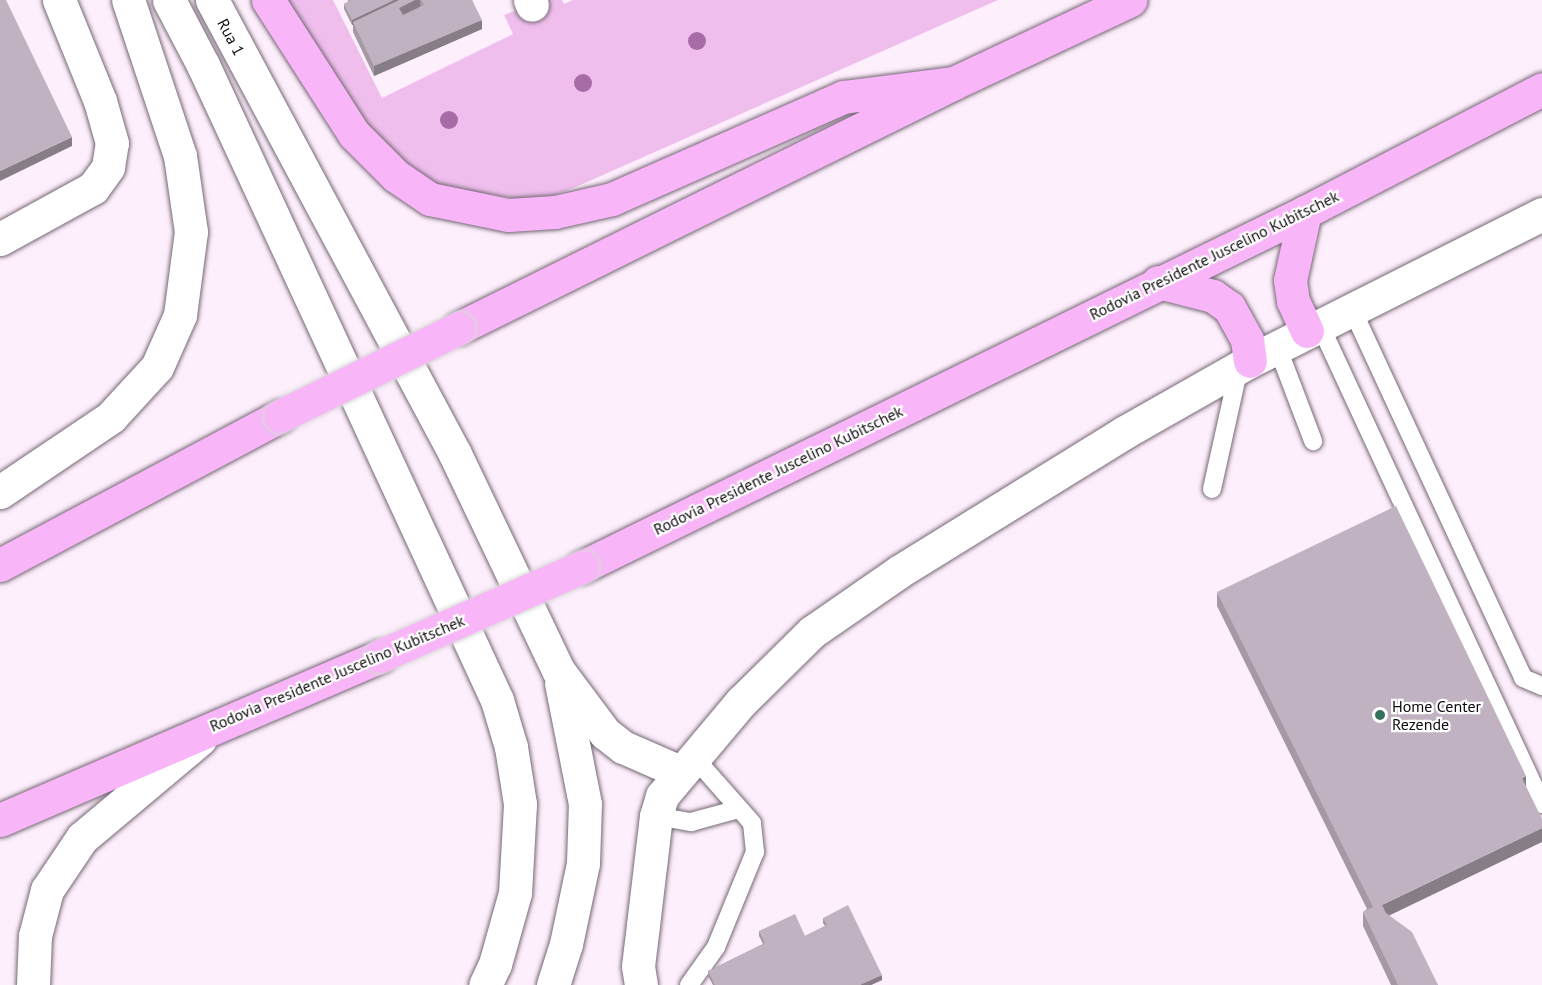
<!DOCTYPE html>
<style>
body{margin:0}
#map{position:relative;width:1542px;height:985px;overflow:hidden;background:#feeffd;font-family:"PT Sans",sans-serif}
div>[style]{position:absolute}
.green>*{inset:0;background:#efbeed}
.roads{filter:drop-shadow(0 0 2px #756874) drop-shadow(0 0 2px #756874)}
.service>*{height:18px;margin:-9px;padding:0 9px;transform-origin:9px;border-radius:9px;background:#fff}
.minor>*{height:33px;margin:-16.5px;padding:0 16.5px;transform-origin:16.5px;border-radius:16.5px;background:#fff}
.secondary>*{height:33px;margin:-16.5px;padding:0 16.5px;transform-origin:16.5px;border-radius:16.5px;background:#fff}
.trunk>*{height:33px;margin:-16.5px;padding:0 16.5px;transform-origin:16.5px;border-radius:16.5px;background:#f8b6f8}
.bridges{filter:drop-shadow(0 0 2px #d9d8d8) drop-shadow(0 0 2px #d9d8d8)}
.trunk-bridge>*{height:33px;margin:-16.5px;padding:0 16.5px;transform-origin:16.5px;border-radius:16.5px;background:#f8b6f8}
.trees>*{width:18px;height:18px;margin:-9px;border-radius:50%;background:#a76ca7}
.wall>*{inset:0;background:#a599a5}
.shaded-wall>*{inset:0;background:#867d86}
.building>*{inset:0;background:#c0b2c0}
.dots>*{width:16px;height:16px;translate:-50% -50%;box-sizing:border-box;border:3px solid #fff;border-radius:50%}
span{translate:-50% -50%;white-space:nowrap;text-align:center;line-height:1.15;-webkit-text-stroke:4.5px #fff;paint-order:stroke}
.street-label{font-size:16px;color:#0f0a0e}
.poi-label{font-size:16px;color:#0f0a0e}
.left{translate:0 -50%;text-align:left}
</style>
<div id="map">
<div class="green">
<div style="clip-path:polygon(285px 0,333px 0,382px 98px,513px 34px,504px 15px,544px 0,562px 0,564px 4px,573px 0,998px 0,578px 186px,536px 202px,440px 186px,418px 174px,363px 125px)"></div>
</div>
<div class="roads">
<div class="service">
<div style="left:1352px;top:309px;width:407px;rotate:65.1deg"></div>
<div style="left:1523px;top:678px;width:21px;rotate:23deg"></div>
<div style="left:1320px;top:325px;width:528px;rotate:65.13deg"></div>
<div style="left:1277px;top:346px;width:102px;rotate:69.2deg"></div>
<div style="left:1212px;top:489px;width:125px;rotate:-77.5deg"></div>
<div style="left:656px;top:816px;width:36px;rotate:10deg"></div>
<div style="left:691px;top:822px;width:50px;rotate:-15.2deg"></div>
<div style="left:689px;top:985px;width:47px;rotate:-54.6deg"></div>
<div style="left:716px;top:947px;width:103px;rotate:-67.7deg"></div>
<div style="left:755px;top:852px;width:29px;rotate:-96deg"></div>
<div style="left:752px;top:823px;width:89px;rotate:-131.4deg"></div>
</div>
<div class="minor">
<div style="left:530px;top:0;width:5px;rotate:68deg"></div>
<div style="left:0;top:239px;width:106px;rotate:-28.7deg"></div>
<div style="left:93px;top:188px;width:26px;rotate:-54deg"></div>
<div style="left:108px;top:167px;width:24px;rotate:-81deg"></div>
<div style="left:112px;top:143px;width:44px;rotate:-105.9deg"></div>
<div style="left:100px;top:101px;width:109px;rotate:-112.1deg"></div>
<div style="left:641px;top:985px;width:19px;rotate:-99deg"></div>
<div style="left:638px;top:966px;width:41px;rotate:-83deg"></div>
<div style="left:643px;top:925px;width:110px;rotate:-83.2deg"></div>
<div style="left:656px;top:816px;width:21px;rotate:-73deg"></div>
<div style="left:662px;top:796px;width:123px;rotate:-50deg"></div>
<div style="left:741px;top:702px;width:100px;rotate:-44.6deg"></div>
<div style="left:812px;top:632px;width:107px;rotate:-34.7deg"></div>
<div style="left:900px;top:571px;width:264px;rotate:-31.7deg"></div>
<div style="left:1125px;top:432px;width:144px;rotate:-29.6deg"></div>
<div style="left:1250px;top:361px;width:327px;rotate:-26.7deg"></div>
</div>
<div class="secondary">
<div style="left:169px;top:0;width:73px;rotate:62.4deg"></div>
<div style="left:203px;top:65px;width:700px;rotate:65.16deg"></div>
<div style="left:497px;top:700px;width:49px;rotate:73.4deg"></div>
<div style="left:511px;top:747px;width:58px;rotate:81deg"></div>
<div style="left:520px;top:804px;width:89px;rotate:93.2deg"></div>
<div style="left:515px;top:893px;width:74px;rotate:105.7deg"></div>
<div style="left:495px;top:964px;width:23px;rotate:115deg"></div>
<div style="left:212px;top:0;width:515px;rotate:61.84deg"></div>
<div style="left:455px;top:454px;width:239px;rotate:64.5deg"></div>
<div style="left:558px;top:670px;width:79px;rotate:53.3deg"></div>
<div style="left:605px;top:733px;width:23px;rotate:38deg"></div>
<div style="left:623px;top:747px;width:62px;rotate:23.7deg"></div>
<div style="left:0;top:492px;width:134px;rotate:-34deg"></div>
<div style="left:111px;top:417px;width:68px;rotate:-47.4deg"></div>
<div style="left:157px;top:367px;width:57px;rotate:-66.1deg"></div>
<div style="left:180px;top:315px;width:84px;rotate:-82.5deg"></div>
<div style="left:191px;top:232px;width:77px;rotate:-98.2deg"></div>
<div style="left:180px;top:156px;width:164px;rotate:-108.4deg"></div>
<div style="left:33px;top:985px;width:49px;rotate:-87.7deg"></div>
<div style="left:35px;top:936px;width:48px;rotate:-75.4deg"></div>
<div style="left:47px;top:890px;width:63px;rotate:-56.1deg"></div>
<div style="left:82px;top:838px;width:154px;rotate:-40deg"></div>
<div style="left:553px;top:985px;width:43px;rotate:-72.4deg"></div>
<div style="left:566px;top:944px;width:83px;rotate:-78.1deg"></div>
<div style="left:583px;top:863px;width:59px;rotate:-88.1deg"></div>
<div style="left:585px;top:804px;width:123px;rotate:-101.2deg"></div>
</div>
<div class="trunk">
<div style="left:268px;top:0;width:159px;rotate:57.3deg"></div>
<div style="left:354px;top:134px;width:59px;rotate:45deg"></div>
<div style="left:396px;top:176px;width:41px;rotate:34.1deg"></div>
<div style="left:430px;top:199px;width:80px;rotate:11.6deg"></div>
<div style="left:508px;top:215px;width:47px;rotate:-3.7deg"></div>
<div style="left:555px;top:212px;width:58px;rotate:-12.8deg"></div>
<div style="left:612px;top:199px;width:253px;rotate:-23.8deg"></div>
<div style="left:843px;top:97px;width:112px;rotate:-7.2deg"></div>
<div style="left:1305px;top:212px;width:70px;rotate:102.4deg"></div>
<div style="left:1290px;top:280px;width:21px;rotate:82deg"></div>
<div style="left:1293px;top:301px;width:33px;rotate:65deg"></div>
<div style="left:1158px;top:282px;width:57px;rotate:14.3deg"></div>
<div style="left:1213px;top:296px;width:19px;rotate:35deg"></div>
<div style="left:1229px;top:307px;width:38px;rotate:61deg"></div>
<div style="left:1247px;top:340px;width:21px;rotate:82deg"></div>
<div style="left:459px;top:328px;width:552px;rotate:-26.33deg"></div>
<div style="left:954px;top:83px;width:195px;rotate:-25.2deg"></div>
<div style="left:0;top:565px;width:317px;rotate:-28deg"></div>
<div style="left:582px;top:567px;width:805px;rotate:-26.15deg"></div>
<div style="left:1305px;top:212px;width:267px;rotate:-27.4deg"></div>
<div style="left:0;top:820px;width:414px;rotate:-23.3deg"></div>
</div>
</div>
<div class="bridges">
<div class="trunk-bridge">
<div style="left:280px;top:416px;width:199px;rotate:-26.2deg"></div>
<div style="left:380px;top:656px;width:221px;rotate:-23.8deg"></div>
</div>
</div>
<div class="trees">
<div style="left:697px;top:41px"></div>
<div style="left:583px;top:83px"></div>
<div style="left:449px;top:120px"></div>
</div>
<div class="wall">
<div style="clip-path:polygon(348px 0,472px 0,482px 29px,374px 76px,353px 32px,353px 25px,352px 25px,344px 9px,344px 4px,348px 2px)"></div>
<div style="clip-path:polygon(1217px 592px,1389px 915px,1438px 985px,1391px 985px,1363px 926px,1363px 912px,1367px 909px,1217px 606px)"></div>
<div style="clip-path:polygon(823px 918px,882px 980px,871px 985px,713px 985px,708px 976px,708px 971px,763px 944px,759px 936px,759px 931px,805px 936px,825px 926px,823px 923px)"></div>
</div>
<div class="shaded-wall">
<div style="clip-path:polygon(394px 0,405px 0,353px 22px,353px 25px,352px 25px,352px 20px)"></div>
<div style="clip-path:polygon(415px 0,420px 0,420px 7px,399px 17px,399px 8px)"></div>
<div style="clip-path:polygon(482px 20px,482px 29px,374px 76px,374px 66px)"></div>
<div style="clip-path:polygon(72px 137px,72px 146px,0 181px,0 171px)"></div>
<div style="clip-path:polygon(1526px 776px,1526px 790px,1522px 778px)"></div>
<div style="clip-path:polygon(1542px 828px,1542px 842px,1382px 919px,1382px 905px)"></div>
<div style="clip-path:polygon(882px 975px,882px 980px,871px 985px,860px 985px)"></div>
</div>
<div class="building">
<div style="clip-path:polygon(0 0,6px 0,72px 137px,0 171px)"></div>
<div style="clip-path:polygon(350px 0,394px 0,352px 20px,344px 4px)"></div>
<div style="clip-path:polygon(399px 0,415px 0,399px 8px,403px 15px,424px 5px,421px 0,472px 0,482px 20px,374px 66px,353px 22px)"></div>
<div style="clip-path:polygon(1396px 506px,1526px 776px,1522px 778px,1542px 819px,1542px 828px,1382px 905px,1386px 913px,1412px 932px,1438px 985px,1398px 985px,1363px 912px,1373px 907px,1217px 592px)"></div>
<div style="clip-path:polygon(848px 905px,882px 975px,860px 985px,715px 985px,708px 971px,765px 943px,759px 931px,795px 914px,805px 936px,827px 925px,823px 918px)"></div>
</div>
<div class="dots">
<div style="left:1380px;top:715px;background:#35725d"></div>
</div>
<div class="street-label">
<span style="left:231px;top:37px;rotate:62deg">Rua 1</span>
<span style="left:1214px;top:255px;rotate:-26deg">Rodovia Presidente Juscelino Kubitschek</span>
<span style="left:778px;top:470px;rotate:-26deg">Rodovia Presidente Juscelino Kubitschek</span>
<span style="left:337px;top:673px;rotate:-23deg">Rodovia Presidente Juscelino Kubitschek</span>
</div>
<div class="poi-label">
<span class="left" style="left:1392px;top:715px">Home Center<br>Rezende</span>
</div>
</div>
